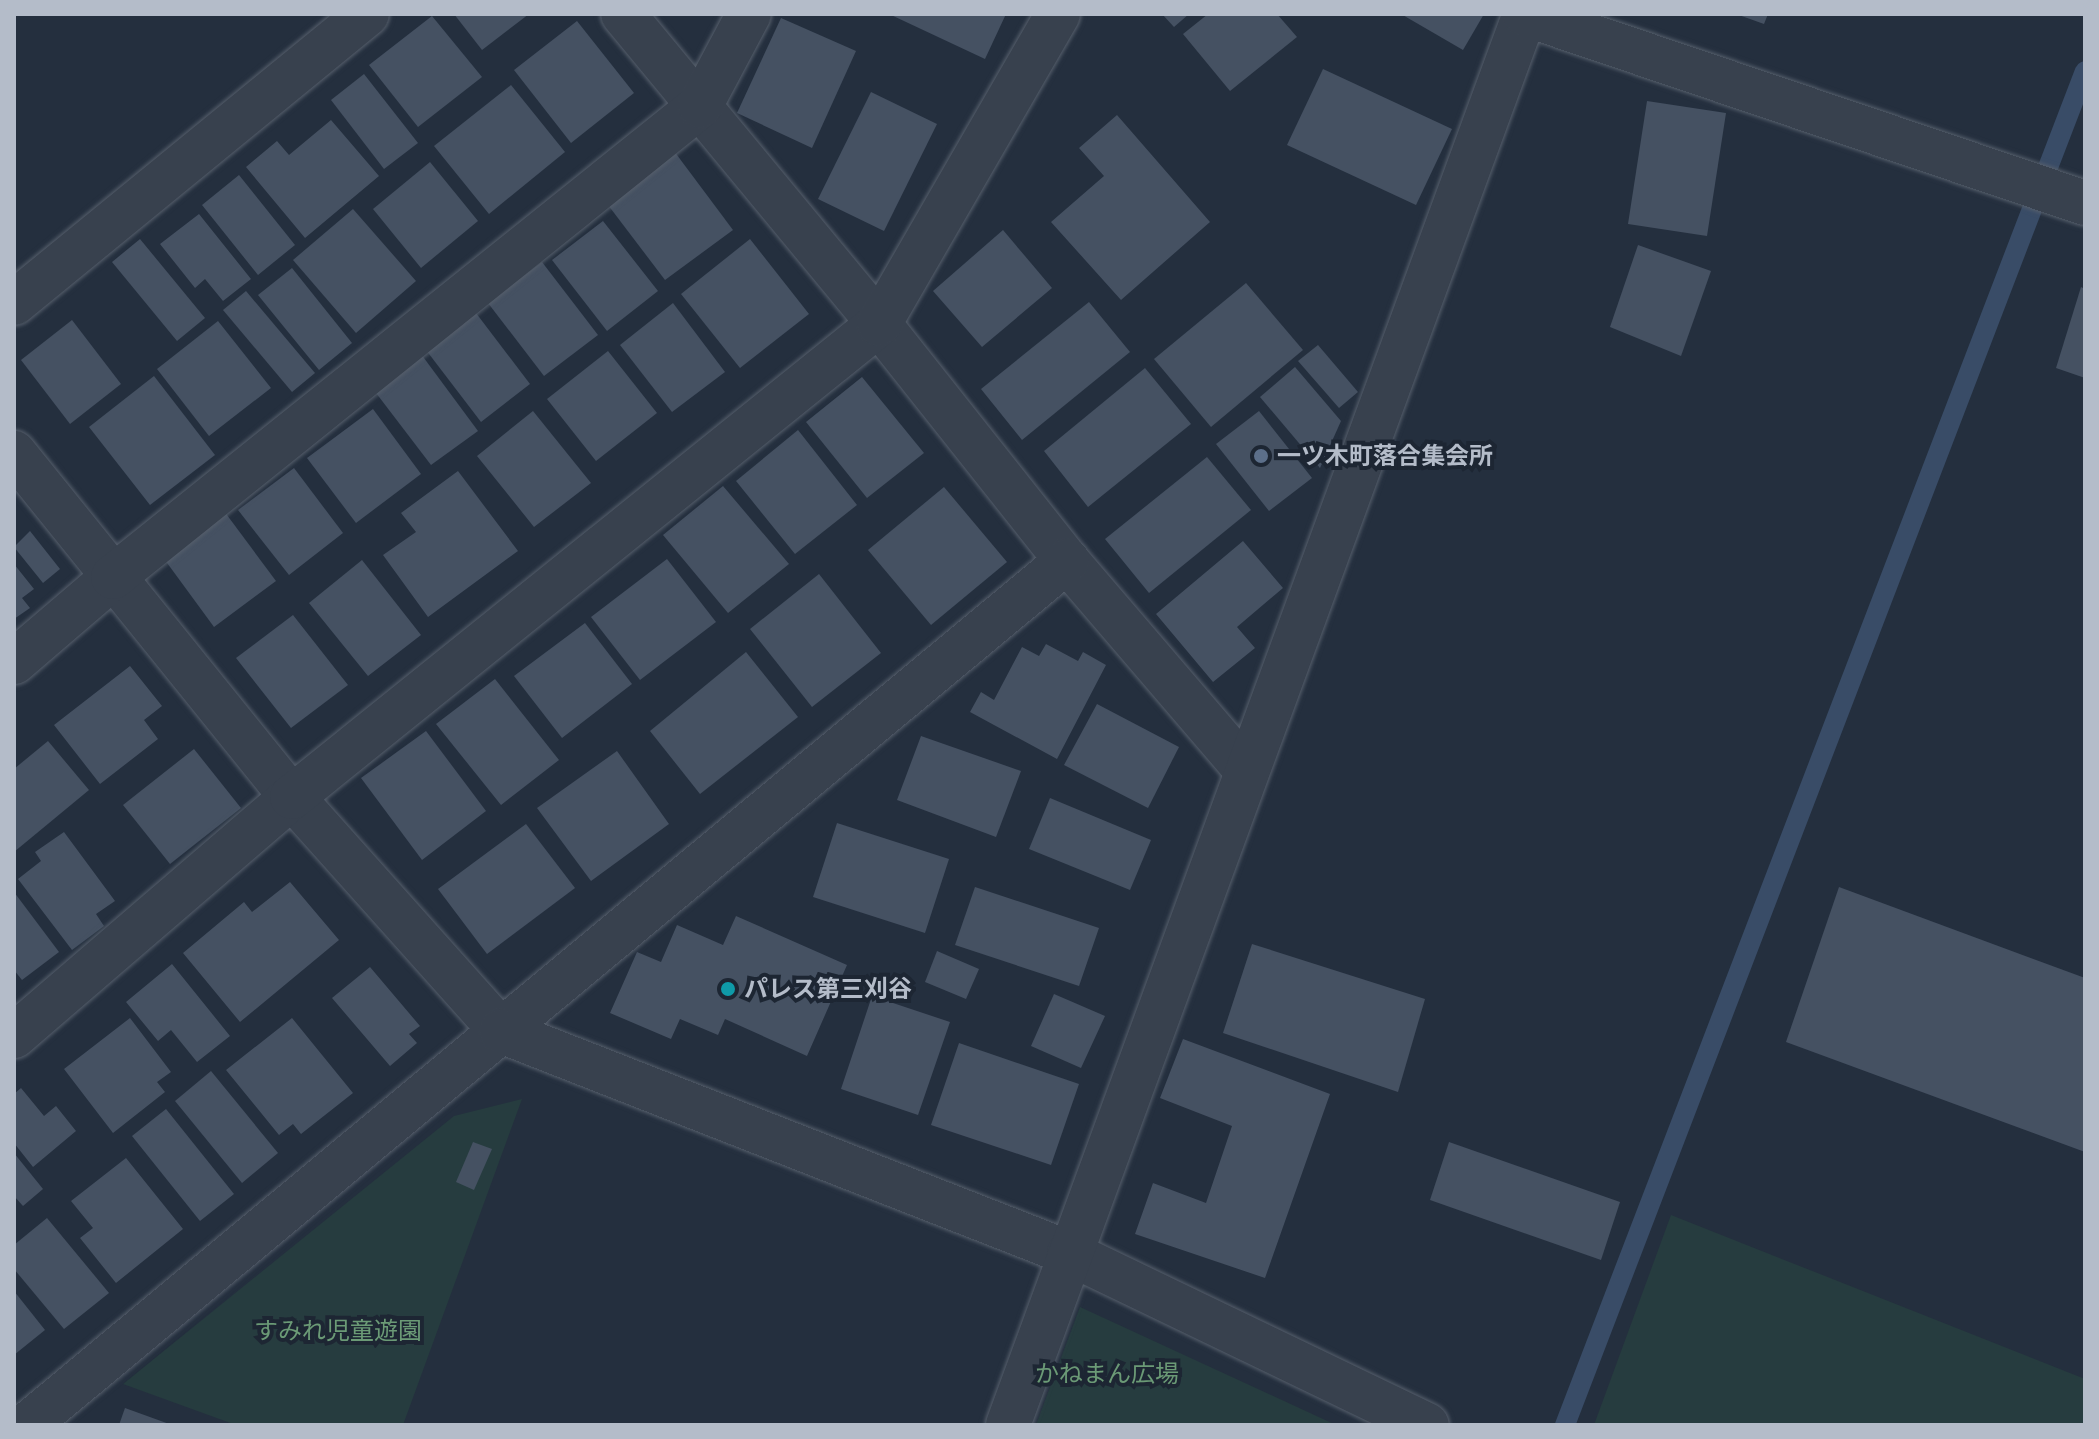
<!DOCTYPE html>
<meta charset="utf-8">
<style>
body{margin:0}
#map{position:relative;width:2099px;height:1439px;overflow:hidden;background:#242f3e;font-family:Poppins,"Noto Sans JP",sans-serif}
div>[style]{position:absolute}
.green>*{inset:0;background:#263c3f}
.stream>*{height:20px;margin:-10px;padding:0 10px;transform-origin:10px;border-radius:10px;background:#394c67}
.building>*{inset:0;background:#455162}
.roads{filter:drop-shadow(0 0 2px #565f6c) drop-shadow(0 0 2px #565f6c)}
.street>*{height:44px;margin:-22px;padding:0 22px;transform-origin:22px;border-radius:22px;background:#38414e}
.dots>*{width:22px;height:22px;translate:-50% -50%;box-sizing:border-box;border:4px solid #1d2633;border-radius:50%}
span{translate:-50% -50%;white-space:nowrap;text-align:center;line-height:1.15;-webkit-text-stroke:8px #1d2633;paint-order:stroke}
.poi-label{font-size:24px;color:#b4bcc9;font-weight:700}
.left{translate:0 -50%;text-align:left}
.park-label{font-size:24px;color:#6b9a76}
.frame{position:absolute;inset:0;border:16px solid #b4bcc9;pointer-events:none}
</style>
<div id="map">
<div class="green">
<div style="clip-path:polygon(522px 1099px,403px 1425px,236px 1425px,123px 1384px,454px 1116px)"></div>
<div style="clip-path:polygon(1671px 1215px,2085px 1379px,2085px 1425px,1594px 1425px)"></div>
<div style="clip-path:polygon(1080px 1307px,1336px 1425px,1036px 1425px)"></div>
</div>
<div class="stream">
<div style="left:1565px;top:1425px;width:1450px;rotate:-68.99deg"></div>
</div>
<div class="building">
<div style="clip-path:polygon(454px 14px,529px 14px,482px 50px)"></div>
<div style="clip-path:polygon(889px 14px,1006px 14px,985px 59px)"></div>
<div style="clip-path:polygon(1162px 14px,1189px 14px,1174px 27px)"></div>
<div style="clip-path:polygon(1208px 14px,1277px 14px,1297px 37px,1230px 91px,1183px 34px)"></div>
<div style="clip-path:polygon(1401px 14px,1484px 14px,1463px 50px)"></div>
<div style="clip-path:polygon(1736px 14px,1768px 14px,1764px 24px)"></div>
<div style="clip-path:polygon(432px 16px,482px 77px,418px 127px,369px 65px)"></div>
<div style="clip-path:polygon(781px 18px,856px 51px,812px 148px,737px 113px)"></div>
<div style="clip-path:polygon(577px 21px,634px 93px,571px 143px,514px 70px)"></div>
<div style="clip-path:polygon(1323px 69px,1452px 129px,1416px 205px,1287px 145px)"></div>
<div style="clip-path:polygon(364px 74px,418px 143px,384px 169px,331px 100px)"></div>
<div style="clip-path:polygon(511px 85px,565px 152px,489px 214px,434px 146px)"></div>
<div style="clip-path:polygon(871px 92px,937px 124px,884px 231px,818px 199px)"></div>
<div style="clip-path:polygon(1647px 101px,1726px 113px,1707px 236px,1628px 224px)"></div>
<div style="clip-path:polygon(1117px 115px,1210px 222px,1121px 300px,1051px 222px,1104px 176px,1079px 148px)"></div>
<div style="clip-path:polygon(331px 120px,379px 176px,305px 238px,246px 167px,277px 141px,289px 155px)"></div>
<div style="clip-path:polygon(674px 151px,733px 230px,665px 280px,605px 201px)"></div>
<div style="clip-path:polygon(430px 162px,478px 221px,421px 268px,373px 209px)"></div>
<div style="clip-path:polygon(239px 175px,295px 245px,258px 275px,202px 205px)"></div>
<div style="clip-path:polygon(353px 209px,416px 281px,356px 333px,293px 260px)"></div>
<div style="clip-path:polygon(199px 214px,251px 279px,223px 301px,205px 279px,195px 288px,160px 244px)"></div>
<div style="clip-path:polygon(603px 221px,658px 291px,607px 331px,552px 260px)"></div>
<div style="clip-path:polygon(1003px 230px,1052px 288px,982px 347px,933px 291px)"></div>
<div style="clip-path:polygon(140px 239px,205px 318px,177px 341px,112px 262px)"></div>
<div style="clip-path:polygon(750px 239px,809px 314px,740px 368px,681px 294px)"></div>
<div style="clip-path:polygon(1638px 245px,1711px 271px,1681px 356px,1610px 327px)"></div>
<div style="clip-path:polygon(542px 262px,598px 335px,544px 376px,488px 303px)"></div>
<div style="clip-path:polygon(292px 268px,352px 343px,319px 370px,258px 295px)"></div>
<div style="clip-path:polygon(1246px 283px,1303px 350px,1211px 427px,1154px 359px)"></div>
<div style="clip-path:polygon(2081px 287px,2085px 289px,2085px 378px,2056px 368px)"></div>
<div style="clip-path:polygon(246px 291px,315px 373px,292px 392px,223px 310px)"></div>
<div style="clip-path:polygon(1089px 302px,1130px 352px,1022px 440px,981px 389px)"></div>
<div style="clip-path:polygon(673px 303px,725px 372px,672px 412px,620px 345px)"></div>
<div style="clip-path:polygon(476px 313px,530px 384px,481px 422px,426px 350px)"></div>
<div style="clip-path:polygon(72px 320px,121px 384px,70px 424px,21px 360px)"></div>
<div style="clip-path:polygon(218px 321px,271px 388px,209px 436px,157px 369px)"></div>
<div style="clip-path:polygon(1318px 345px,1358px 392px,1339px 408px,1298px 361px)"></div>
<div style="clip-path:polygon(608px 351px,657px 413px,596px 461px,547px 399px)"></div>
<div style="clip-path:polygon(421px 354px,478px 431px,431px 465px,373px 389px)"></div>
<div style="clip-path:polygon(1295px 367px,1341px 421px,1320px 468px,1260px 397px)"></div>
<div style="clip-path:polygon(1145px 368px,1191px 424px,1088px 507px,1044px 451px)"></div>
<div style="clip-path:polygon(154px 376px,215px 455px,150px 505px,89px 427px)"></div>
<div style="clip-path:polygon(862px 377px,924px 453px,867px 498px,806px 422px)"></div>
<div style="clip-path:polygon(373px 409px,421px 474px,356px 523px,307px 458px)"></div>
<div style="clip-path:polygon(533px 411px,591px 483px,534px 527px,477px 456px)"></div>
<div style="clip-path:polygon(1259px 411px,1312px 478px,1269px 511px,1216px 444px)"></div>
<div style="clip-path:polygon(798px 430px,857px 505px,795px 554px,736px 481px)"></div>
<div style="clip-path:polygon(1207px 457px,1251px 510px,1149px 593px,1105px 539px)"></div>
<div style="clip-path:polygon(294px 468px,343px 533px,289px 575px,238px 510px)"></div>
<div style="clip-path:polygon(458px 471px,518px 551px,428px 617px,383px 555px,416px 532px,401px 513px)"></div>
<div style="clip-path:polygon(723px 486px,789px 564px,728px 613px,663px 535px)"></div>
<div style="clip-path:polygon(944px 487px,1007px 562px,931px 625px,868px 550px)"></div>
<div style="clip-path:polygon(224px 511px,276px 581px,214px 627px,162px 556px)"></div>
<div style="clip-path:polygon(30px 531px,60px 569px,43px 583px,14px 547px)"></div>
<div style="clip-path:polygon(1243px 541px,1283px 588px,1237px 627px,1255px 648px,1213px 682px,1156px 614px)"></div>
<div style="clip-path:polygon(667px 559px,716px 622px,640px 680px,591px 617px)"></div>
<div style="clip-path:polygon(362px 560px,421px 635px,368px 676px,309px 603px)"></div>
<div style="clip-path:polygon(14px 564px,34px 589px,22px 598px,30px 608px,14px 619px)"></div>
<div style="clip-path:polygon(819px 574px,881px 653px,812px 707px,750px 629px)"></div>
<div style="clip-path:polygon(293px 615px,348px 685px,291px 728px,236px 658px)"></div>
<div style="clip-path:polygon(585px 623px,632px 684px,562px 738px,514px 676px)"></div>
<div style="clip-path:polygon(1046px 644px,1078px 661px,1083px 652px,1106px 665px,1057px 759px,970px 712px,981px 692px,994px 700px,1022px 647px,1039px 656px)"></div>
<div style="clip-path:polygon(746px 652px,798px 717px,700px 794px,650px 731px)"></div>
<div style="clip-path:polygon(130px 666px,162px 706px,144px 720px,158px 739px,100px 784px,54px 725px)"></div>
<div style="clip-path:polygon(495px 679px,559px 760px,501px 805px,436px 724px)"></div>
<div style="clip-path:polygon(1097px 704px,1179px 747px,1148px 808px,1064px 765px)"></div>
<div style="clip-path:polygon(426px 731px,486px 811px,422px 860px,361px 778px)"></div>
<div style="clip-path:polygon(921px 736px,1021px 771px,996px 837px,897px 800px)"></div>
<div style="clip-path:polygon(48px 741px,89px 790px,14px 852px,14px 769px)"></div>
<div style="clip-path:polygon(194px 749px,241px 808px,170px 864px,123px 805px)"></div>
<div style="clip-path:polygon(617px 751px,669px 824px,591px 881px,537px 808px)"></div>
<div style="clip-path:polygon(1050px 798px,1151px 840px,1130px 890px,1029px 849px)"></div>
<div style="clip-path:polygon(837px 823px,949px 859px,925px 933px,813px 897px)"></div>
<div style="clip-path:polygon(526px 824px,575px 888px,487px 954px,438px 889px)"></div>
<div style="clip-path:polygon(64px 832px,115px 901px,96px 914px,104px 926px,72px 950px,18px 879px,41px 861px,35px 852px)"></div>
<div style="clip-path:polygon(290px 882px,339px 940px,240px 1022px,183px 953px,244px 902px,252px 912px)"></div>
<div style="clip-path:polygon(975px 887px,1099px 928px,1079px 986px,955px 945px)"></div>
<div style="clip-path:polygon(1839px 887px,2085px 978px,2085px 1152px,1786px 1042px)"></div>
<div style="clip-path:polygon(14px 892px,59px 952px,22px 980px,14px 970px)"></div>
<div style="clip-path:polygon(736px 916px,847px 965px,807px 1056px,725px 1019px,718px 1035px,680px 1019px,671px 1039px,610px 1013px,637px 952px,661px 962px,677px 925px,723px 945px)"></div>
<div style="clip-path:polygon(1252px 944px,1425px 999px,1398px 1092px,1223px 1033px)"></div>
<div style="clip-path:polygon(937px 951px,979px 969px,966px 999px,925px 982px)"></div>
<div style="clip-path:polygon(172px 964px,230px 1036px,197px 1062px,171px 1030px,158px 1041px,126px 1002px)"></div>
<div style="clip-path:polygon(370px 967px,420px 1026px,409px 1034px,417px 1043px,390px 1066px,332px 998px)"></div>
<div style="clip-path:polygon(1054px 994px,1105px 1016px,1081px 1068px,1031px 1046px)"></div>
<div style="clip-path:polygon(872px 996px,950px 1022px,918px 1115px,841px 1089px)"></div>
<div style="clip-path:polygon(130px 1018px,171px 1072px,157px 1082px,165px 1092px,113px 1133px,64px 1069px)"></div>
<div style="clip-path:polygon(292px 1018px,353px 1093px,301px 1134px,293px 1124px,279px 1135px,226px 1070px)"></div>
<div style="clip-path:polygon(1183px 1039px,1330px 1094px,1265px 1278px,1135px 1234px,1153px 1183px,1206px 1203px,1232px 1126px,1160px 1098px)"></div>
<div style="clip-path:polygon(959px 1043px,1079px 1084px,1051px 1165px,931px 1125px)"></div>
<div style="clip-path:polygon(211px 1071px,278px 1153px,242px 1183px,175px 1101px)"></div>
<div style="clip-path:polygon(21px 1088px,44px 1116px,56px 1106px,76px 1131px,33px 1167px,14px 1143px,14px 1094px)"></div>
<div style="clip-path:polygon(166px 1109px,234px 1194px,200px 1221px,132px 1136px)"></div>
<div style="clip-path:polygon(473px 1142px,492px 1149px,474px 1190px,456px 1182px)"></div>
<div style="clip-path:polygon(1449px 1142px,1620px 1202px,1601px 1260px,1430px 1200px)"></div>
<div style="clip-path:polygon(14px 1153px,43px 1189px,23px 1206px,14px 1196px)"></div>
<div style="clip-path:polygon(126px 1158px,183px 1229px,116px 1283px,80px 1238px,93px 1228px,71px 1201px)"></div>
<div style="clip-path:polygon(47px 1218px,109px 1293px,64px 1329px,14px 1269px,14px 1245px)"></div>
<div style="clip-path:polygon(14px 1291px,45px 1330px,14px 1355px)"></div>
<div style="clip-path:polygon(125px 1408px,172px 1425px,119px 1425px)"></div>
</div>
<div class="roads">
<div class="street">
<div style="left:623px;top:14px;width:402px;rotate:50.4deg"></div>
<div style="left:879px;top:324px;width:303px;rotate:51.6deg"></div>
<div style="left:1067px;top:561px;width:275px;rotate:49.4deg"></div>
<div style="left:14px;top:303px;width:456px;rotate:-39.3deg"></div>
<div style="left:14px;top:453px;width:442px;rotate:51.1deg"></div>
<div style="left:292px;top:797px;width:314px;rotate:48.2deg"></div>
<div style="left:501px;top:1031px;width:736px;rotate:-39.71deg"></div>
<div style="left:14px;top:662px;width:130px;rotate:-40.6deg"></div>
<div style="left:113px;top:577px;width:753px;rotate:-38.74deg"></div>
<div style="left:700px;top:106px;width:104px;rotate:-62deg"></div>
<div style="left:14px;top:1036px;width:367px;rotate:-40.7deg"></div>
<div style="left:292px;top:797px;width:754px;rotate:-38.86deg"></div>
<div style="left:879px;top:324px;width:358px;rotate:-60deg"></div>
<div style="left:27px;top:1425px;width:616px;rotate:-39.73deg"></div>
<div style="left:501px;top:1031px;width:610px;rotate:21.35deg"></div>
<div style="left:1069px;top:1253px;width:397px;rotate:25.7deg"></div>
<div style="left:1008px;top:1425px;width:1503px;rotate:-69.88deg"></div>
<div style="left:1525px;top:14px;width:591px;rotate:18.65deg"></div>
</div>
</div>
<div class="dots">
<div style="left:1261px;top:456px;background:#5c6f8a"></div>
<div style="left:728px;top:989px;background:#0f9aa8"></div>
</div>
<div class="poi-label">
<span class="left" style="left:1277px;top:456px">一ツ木町落合集会所</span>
<span class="left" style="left:744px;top:989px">パレス第三刈谷</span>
</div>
<div class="park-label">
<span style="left:338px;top:1331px">すみれ児童遊園</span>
<span style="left:1107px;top:1374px">かねまん広場</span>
</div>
<div class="frame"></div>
</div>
